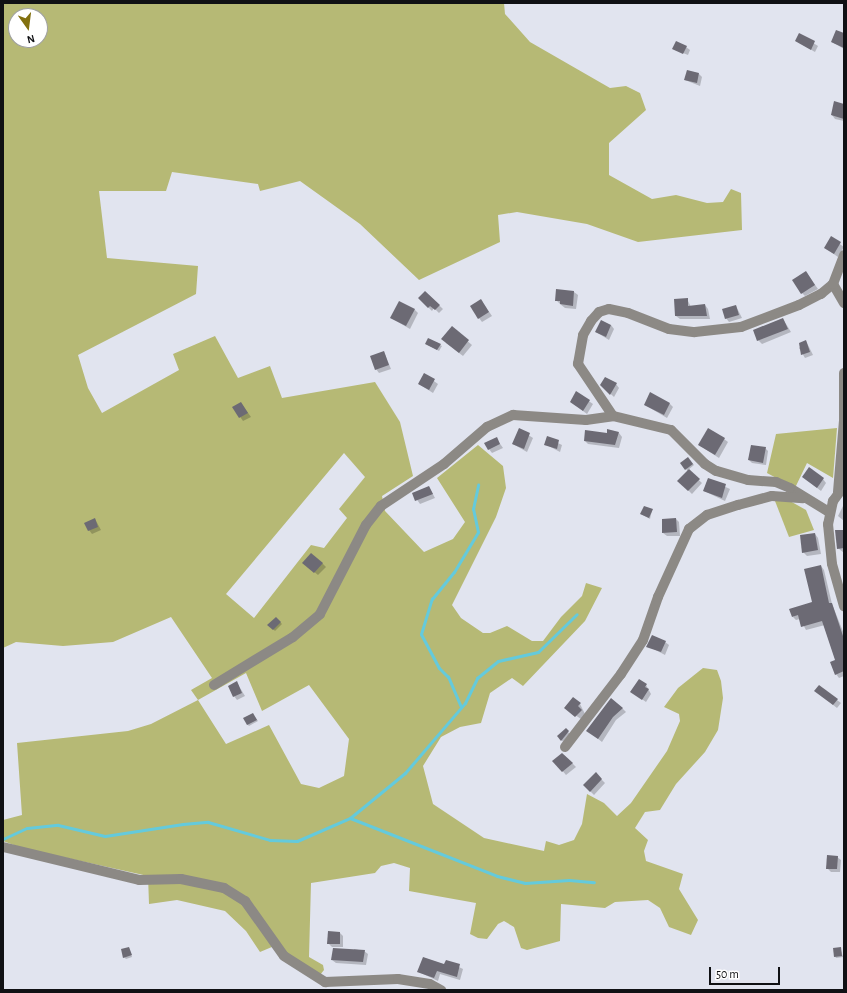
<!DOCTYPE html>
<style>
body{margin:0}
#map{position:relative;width:847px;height:993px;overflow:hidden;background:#e1e4ef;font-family:"Alegreya Sans",sans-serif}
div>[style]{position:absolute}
.green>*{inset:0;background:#b6b975}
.shadow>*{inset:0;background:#0003}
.stream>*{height:3px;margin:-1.5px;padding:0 1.5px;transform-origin:1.5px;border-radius:1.5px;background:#64cadc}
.building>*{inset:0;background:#6c6a74}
.minor>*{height:10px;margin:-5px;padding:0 5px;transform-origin:5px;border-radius:5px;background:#8c8985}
span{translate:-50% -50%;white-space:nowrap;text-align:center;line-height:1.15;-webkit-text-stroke:3px #fff;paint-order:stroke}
.frame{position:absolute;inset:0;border:4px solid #101114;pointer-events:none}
.north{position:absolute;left:8px;top:8px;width:40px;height:40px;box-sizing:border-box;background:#fff;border:1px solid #9fa0a1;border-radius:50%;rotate:166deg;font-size:11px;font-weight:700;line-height:16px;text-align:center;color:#101114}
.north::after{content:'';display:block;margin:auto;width:14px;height:18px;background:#82700f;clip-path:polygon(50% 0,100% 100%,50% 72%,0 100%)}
.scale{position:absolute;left:709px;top:967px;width:71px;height:18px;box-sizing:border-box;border:2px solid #101114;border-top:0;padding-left:5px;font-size:12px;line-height:14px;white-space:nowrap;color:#101114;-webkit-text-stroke:3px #fff;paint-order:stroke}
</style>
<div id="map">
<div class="green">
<div style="clip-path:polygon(evenodd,3px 3px,504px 3px,505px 14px,530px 42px,610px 88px,626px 86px,640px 93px,646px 110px,609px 143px,609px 175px,652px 199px,676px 195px,707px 203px,723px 202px,731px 189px,741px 193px,742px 230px,638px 242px,587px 224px,517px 212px,498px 215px,500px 242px,419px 280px,360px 224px,300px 181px,260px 191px,258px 184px,172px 172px,166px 191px,99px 191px,107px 258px,198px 266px,196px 294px,78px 355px,88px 388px,102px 413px,179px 370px,173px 354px,215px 336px,238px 378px,270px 366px,282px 398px,375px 382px,400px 422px,413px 476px,382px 496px,385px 511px,424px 552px,453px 539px,465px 522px,437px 478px,478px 445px,503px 466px,506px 488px,496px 517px,452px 605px,461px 618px,483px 633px,490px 633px,507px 626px,532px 641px,543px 641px,561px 617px,582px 596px,586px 583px,602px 588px,585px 621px,523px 686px,512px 678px,490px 693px,481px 723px,460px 727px,441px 737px,423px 766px,433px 804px,484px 838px,544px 851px,546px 841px,559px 845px,574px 840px,582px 824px,587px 794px,604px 803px,617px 816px,631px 803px,667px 751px,680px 721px,679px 714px,664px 707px,678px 688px,703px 668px,717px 670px,721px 681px,723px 698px,718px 730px,705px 752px,676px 784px,660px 810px,645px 812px,635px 828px,648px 840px,644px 851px,646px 861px,683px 874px,679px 889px,698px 920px,691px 935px,669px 927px,660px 908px,648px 900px,615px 902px,605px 908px,561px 904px,560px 941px,527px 950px,521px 948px,514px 927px,504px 921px,498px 924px,487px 939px,478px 938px,470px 934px,476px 903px,409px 891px,410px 868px,394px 863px,381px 866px,375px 873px,311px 883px,309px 957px,323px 965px,324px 970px,320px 975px,295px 961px,279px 944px,260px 952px,246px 931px,225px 911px,177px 900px,149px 904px,148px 876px,22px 848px,3px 841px,3px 820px,22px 815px,17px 743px,128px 731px,151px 724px,198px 700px,191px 690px,212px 678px,171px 617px,113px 642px,63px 646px,16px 642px,3px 648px,3px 3px,16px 16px,40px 16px,40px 40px,16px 40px,16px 16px,3px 3px,344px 453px,365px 477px,339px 509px,347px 518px,324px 548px,311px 545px,254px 618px,226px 594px,344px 453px,3px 3px,246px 673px,262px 711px,309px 685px,349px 739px,344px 776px,319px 788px,301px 784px,269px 725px,226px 744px,198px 700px,246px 673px)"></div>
<div style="clip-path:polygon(837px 428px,833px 478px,807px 463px,795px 488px,767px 473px,776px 434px)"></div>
<div style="clip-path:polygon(775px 501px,790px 501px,806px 510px,814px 530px,789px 537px)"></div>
</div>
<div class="shadow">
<div style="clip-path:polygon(799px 34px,818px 46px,815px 52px,796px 41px)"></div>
<div style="clip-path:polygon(844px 34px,844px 49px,832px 42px)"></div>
<div style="clip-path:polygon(686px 47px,690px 50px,688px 55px,673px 49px)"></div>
<div style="clip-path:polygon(699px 74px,702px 77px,700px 86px,685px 80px)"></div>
<div style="clip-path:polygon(844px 105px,844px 121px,835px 119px,832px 115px)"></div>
<div style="clip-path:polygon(831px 238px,844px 247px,838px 257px,825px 248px)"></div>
<div style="clip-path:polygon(806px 272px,818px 289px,805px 296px,802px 293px)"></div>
<div style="clip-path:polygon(557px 290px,574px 292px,578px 295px,576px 309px,565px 308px,560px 304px,556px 300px)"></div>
<div style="clip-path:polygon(425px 292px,443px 309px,439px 313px,434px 308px,432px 311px,419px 298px)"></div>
<div style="clip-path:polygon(687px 299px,691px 307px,705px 305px,708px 309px,710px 319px,680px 319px,676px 316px)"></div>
<div style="clip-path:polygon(481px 300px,492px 316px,482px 322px,479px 318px)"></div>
<div style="clip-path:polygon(736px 306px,742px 318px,729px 322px,726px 318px)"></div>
<div style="clip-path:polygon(415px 310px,418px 313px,410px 329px,391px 318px)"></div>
<div style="clip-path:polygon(783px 319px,791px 332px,762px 344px,758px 340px)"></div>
<div style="clip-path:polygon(611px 325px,614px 329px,609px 340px,596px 332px)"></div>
<div style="clip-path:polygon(452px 328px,472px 345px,463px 356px,446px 343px)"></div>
<div style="clip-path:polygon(806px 341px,813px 355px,805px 358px,799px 348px)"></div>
<div style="clip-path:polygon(428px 345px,440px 345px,442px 346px,439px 351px)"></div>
<div style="clip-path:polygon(384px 352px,391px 369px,379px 373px,376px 369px)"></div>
<div style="clip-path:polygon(424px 374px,438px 384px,433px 393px,419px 384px)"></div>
<div style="clip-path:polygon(616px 384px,619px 388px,614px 397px,601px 385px)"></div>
<div style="clip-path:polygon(577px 393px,593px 404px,587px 414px,571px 402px)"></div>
<div style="clip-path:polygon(241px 403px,251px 417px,243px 421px,234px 408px)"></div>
<div style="clip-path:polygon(670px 404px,673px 407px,667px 418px,645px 405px)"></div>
<div style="clip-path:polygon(519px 429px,533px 438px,527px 452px,513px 444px)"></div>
<div style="clip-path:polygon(619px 433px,622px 437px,619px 448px,588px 444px,585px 441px)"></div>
<div style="clip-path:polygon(496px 438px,503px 448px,492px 453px,485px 444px)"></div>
<div style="clip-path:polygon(547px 438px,562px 445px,560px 452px,545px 444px)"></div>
<div style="clip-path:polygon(724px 439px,728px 442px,719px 458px,699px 445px)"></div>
<div style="clip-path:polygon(765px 448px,768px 451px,766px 465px,752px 463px,749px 460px)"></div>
<div style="clip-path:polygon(690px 460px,694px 465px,688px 470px,702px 483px,692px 494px,679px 481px,688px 472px,686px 469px)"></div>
<div style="clip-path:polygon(803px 477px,823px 479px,826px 483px,821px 491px)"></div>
<div style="clip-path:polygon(708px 479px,730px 489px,725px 501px,704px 491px)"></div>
<div style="clip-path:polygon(429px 487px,435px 498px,420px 504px,413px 494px)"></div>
<div style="clip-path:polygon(843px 506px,844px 506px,844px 521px,838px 516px)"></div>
<div style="clip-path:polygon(652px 510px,650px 519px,641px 514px)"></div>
<div style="clip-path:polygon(95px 519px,101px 530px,92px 534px,89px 530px)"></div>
<div style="clip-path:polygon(676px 519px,679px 522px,680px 536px,667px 536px,663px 533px)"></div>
<div style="clip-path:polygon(844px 531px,844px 553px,838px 548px)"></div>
<div style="clip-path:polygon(815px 534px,818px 538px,821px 554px,807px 556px,803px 552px)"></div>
<div style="clip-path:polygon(322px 563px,326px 567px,318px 575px,307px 566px)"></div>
<div style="clip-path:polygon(821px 566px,824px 570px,832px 604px,844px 634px,844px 676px,839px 678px,836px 674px,836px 660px,825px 625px,806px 630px,800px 619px,796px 620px,793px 617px,813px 603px)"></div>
<div style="clip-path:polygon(276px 618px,282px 624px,275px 631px,269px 625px)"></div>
<div style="clip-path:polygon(665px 642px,669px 645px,665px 655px,648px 646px)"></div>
<div style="clip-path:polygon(237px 683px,245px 696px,237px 700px,234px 696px)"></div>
<div style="clip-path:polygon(646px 685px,651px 694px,646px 702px,632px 692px)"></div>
<div style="clip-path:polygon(819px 694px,837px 700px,841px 703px,837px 708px)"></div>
<div style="clip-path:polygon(580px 704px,585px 714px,581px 719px,569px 711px)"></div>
<div style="clip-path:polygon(622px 708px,626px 712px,616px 720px,602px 742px,588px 731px)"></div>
<div style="clip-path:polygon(253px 714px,258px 721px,249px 726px,247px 724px)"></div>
<div style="clip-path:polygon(566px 730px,572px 736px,565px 744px,558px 736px)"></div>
<div style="clip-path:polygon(564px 755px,576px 767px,566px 775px,554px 761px)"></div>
<div style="clip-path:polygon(596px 774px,605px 783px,594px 795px,584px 785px)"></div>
<div style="clip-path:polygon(837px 857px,841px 860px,840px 872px,831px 872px,827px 868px)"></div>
<div style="clip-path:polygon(340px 933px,343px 936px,343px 947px,332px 947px,328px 943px)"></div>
<div style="clip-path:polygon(129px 948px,132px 957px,126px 959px,124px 957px)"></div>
<div style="clip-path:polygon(840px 948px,843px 957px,836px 958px,835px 956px)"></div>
<div style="clip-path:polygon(354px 949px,364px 951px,368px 954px,366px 965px,336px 963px,332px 960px,354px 952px)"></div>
<div style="clip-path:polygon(446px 961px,463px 969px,460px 980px,440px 974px,438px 981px,419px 972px,445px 965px)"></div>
</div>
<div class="stream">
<div style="left:461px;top:707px;width:33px;rotate:-113deg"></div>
<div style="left:448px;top:677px;width:13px;rotate:-135deg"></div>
<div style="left:439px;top:668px;width:38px;rotate:-118deg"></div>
<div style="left:421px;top:634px;width:37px;rotate:-73deg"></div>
<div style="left:432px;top:599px;width:35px;rotate:-51deg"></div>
<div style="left:454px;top:572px;width:47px;rotate:-59deg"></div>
<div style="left:478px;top:532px;width:24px;rotate:-102deg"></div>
<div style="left:473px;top:509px;width:25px;rotate:-78deg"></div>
<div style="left:350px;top:818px;width:158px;rotate:21.5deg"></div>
<div style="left:497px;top:876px;width:29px;rotate:14deg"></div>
<div style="left:525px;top:883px;width:44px;rotate:-3.9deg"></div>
<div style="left:569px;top:880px;width:25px;rotate:5deg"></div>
<div style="left:3px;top:839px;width:26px;rotate:-25deg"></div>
<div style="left:27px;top:828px;width:31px;rotate:-6deg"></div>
<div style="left:58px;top:825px;width:48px;rotate:13.2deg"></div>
<div style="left:105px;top:836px;width:79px;rotate:-8.7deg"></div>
<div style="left:183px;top:824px;width:25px;rotate:-5deg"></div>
<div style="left:208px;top:822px;width:65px;rotate:16.2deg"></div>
<div style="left:270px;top:840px;width:27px;rotate:2deg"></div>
<div style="left:297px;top:841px;width:58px;rotate:-23.5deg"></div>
<div style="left:350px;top:818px;width:71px;rotate:-39.3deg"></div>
<div style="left:405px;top:773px;width:92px;rotate:-49.4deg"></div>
<div style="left:465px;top:703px;width:28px;rotate:-64deg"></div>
<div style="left:477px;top:678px;width:27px;rotate:-39deg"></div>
<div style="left:498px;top:661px;width:41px;rotate:-12.7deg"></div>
<div style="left:538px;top:652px;width:54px;rotate:-44.3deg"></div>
</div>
<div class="building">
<div style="clip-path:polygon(836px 30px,844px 33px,844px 48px,831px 42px)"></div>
<div style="clip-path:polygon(799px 33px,815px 41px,811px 50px,795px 41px)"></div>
<div style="clip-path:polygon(676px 41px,687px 46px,683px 54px,672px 49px)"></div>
<div style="clip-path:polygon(687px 70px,699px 73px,697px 83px,684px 80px)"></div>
<div style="clip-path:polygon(834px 101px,844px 104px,844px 119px,831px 115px)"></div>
<div style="clip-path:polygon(831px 236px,841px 242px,834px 254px,824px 248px)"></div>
<div style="clip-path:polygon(806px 271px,815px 285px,801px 294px,792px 280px)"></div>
<div style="clip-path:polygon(556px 289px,574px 291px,573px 306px,560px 304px,560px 301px,555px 301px)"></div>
<div style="clip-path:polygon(425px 291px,440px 305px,435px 310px,430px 306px,428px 308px,418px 298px)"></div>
<div style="clip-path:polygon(688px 298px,688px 306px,705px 304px,707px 316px,675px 316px,674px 299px)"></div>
<div style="clip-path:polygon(481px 299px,489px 312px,478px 319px,470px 306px)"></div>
<div style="clip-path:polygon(399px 301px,415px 309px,406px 326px,390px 318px)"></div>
<div style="clip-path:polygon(736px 305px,739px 315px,725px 319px,722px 309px)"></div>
<div style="clip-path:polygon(783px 318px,788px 329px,757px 341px,753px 330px)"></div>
<div style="clip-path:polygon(601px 320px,611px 325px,606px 337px,595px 332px)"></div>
<div style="clip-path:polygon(452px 326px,469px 340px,459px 353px,441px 339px)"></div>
<div style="clip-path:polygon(428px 338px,441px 344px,437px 350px,425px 344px)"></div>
<div style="clip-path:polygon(806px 340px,810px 352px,801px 355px,799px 343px)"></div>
<div style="clip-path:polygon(384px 351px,389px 365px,375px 370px,370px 356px)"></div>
<div style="clip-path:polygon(424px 373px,435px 379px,429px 390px,418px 384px)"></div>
<div style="clip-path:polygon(605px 377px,617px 383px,610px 395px,600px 385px)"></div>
<div style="clip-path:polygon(576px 391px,590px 400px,583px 411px,570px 402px)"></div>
<div style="clip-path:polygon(650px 392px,670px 403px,664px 415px,644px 405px)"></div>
<div style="clip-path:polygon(241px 402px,248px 413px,239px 418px,232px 407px)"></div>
<div style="clip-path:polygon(519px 428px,530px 433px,524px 449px,512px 444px)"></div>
<div style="clip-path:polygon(708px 428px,725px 438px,715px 455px,698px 445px)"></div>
<div style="clip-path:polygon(607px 429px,619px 432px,615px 445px,584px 441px,585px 430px,607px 433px)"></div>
<div style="clip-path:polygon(547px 436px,559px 440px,557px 449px,544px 445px)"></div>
<div style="clip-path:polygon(497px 437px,500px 444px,488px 450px,484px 443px)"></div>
<div style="clip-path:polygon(751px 445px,766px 447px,763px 463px,748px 460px)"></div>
<div style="clip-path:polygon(688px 457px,693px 464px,685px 470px,680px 463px)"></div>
<div style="clip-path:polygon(809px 467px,824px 478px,817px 488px,802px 477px)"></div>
<div style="clip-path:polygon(689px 469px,700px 479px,688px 491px,677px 481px)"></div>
<div style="clip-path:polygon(708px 478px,726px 484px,722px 498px,703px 491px)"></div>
<div style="clip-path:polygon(429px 486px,433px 494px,415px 501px,412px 493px)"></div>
<div style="clip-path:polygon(644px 506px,653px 509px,649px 518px,640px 514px)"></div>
<div style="clip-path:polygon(95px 518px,98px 527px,88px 531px,84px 523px)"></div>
<div style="clip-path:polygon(676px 518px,677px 532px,662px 533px,662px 519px)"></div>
<div style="clip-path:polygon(835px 530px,844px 530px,844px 548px,837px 549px)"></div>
<div style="clip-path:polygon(815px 533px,818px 550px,802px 553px,800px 535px)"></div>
<div style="clip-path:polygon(311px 553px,323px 563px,314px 573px,302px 563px)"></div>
<div style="clip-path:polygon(821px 565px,829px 603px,832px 603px,844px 639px,844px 671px,835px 675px,830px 662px,835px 660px,822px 621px,801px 627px,798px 615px,792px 617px,789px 609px,812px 602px,804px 569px)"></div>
<div style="clip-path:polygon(276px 617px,281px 622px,273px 630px,267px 625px)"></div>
<div style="clip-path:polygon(652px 635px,666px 641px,661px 652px,646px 647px)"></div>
<div style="clip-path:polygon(639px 679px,647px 684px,645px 687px,649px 689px,642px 700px,630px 692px)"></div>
<div style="clip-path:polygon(237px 681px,242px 693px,233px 697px,228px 686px)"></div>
<div style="clip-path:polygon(819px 685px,838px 699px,833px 705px,814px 691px)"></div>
<div style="clip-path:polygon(573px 697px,581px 703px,578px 706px,582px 710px,575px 717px,564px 708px)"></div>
<div style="clip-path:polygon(611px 698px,623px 708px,613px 717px,598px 739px,586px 731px)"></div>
<div style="clip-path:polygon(253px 713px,257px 720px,247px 725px,243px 718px)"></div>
<div style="clip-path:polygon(566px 728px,569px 731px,561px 741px,557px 736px)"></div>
<div style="clip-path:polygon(562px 753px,573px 763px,562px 772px,552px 761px)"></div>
<div style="clip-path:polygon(596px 772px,602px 779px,590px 792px,583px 785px)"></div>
<div style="clip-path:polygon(827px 855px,838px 856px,837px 869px,826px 869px)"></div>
<div style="clip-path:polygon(328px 931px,340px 932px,340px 944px,327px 944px)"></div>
<div style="clip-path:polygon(129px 947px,132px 955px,123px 958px,121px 949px)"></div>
<div style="clip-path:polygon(841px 947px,842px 956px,834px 957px,833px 948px)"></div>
<div style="clip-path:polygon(333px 948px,365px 950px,363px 962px,331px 960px)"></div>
<div style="clip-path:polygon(423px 957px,444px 964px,446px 960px,460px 964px,457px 977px,437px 971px,434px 978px,417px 972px)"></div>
</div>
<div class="minor">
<div style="left:833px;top:284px;width:22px;rotate:60deg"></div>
<div style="left:844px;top:486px;width:19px;rotate:126deg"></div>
<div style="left:833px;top:501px;width:24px;rotate:102deg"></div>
<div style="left:828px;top:524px;width:40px;rotate:84.3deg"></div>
<div style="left:832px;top:564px;width:44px;rotate:74.1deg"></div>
<div style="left:838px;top:492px;width:72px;rotate:-85.2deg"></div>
<div style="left:844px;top:420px;width:47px;rotate:-90deg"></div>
<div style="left:829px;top:512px;width:46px;rotate:-148.4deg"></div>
<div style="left:790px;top:488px;width:15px;rotate:-157deg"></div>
<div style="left:776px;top:482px;width:28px;rotate:-176deg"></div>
<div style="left:748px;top:480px;width:33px;rotate:-164deg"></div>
<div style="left:716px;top:471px;width:13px;rotate:-148deg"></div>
<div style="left:705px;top:464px;width:48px;rotate:-135deg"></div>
<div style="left:671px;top:430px;width:60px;rotate:-166.4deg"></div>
<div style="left:613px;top:416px;width:63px;rotate:-123.9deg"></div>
<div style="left:578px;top:364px;width:29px;rotate:-80deg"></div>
<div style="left:583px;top:335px;width:16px;rotate:-60deg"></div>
<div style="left:591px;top:321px;width:12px;rotate:-48deg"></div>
<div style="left:599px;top:312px;width:10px;rotate:-17deg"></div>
<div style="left:609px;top:309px;width:19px;rotate:12deg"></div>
<div style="left:628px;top:313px;width:44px;rotate:21.3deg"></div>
<div style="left:669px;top:329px;width:26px;rotate:7deg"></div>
<div style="left:695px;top:332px;width:46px;rotate:-6.2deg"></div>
<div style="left:741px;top:327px;width:62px;rotate:-20.8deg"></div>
<div style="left:799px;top:305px;width:25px;rotate:-27deg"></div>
<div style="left:821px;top:294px;width:16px;rotate:-40deg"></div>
<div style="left:833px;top:284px;width:31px;rotate:-69deg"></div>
<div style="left:214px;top:685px;width:92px;rotate:-31.3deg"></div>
<div style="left:293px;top:637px;width:35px;rotate:-40deg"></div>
<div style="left:320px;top:614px;width:100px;rotate:-62.7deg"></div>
<div style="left:366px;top:525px;width:24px;rotate:-52deg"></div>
<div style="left:381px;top:506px;width:76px;rotate:-33.7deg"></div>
<div style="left:444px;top:464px;width:57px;rotate:-40.7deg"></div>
<div style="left:487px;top:427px;width:29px;rotate:-25deg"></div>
<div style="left:513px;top:415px;width:73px;rotate:3.9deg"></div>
<div style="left:586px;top:420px;width:27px;rotate:-8deg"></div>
<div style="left:565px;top:747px;width:92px;rotate:-52.5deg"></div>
<div style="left:621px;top:674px;width:40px;rotate:-57.1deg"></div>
<div style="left:643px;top:640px;width:46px;rotate:-70.8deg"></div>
<div style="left:658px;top:597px;width:75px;rotate:-65.5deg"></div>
<div style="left:689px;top:529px;width:23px;rotate:-38deg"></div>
<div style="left:707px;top:515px;width:33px;rotate:-18deg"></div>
<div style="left:738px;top:505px;width:35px;rotate:-15deg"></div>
<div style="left:772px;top:496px;width:31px;rotate:4deg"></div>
<div style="left:3px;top:847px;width:140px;rotate:13.6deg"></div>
<div style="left:139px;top:880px;width:42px;rotate:-1.4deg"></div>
<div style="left:181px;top:879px;width:44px;rotate:11.8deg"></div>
<div style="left:224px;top:888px;width:25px;rotate:32deg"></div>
<div style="left:245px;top:901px;width:67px;rotate:54.7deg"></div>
<div style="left:284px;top:956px;width:49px;rotate:32.4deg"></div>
<div style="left:325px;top:982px;width:73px;rotate:-2.4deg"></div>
<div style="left:398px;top:979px;width:32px;rotate:9deg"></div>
<div style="left:430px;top:984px;width:13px;rotate:29deg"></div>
</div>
<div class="frame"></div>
<div class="north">N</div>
<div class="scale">50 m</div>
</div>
